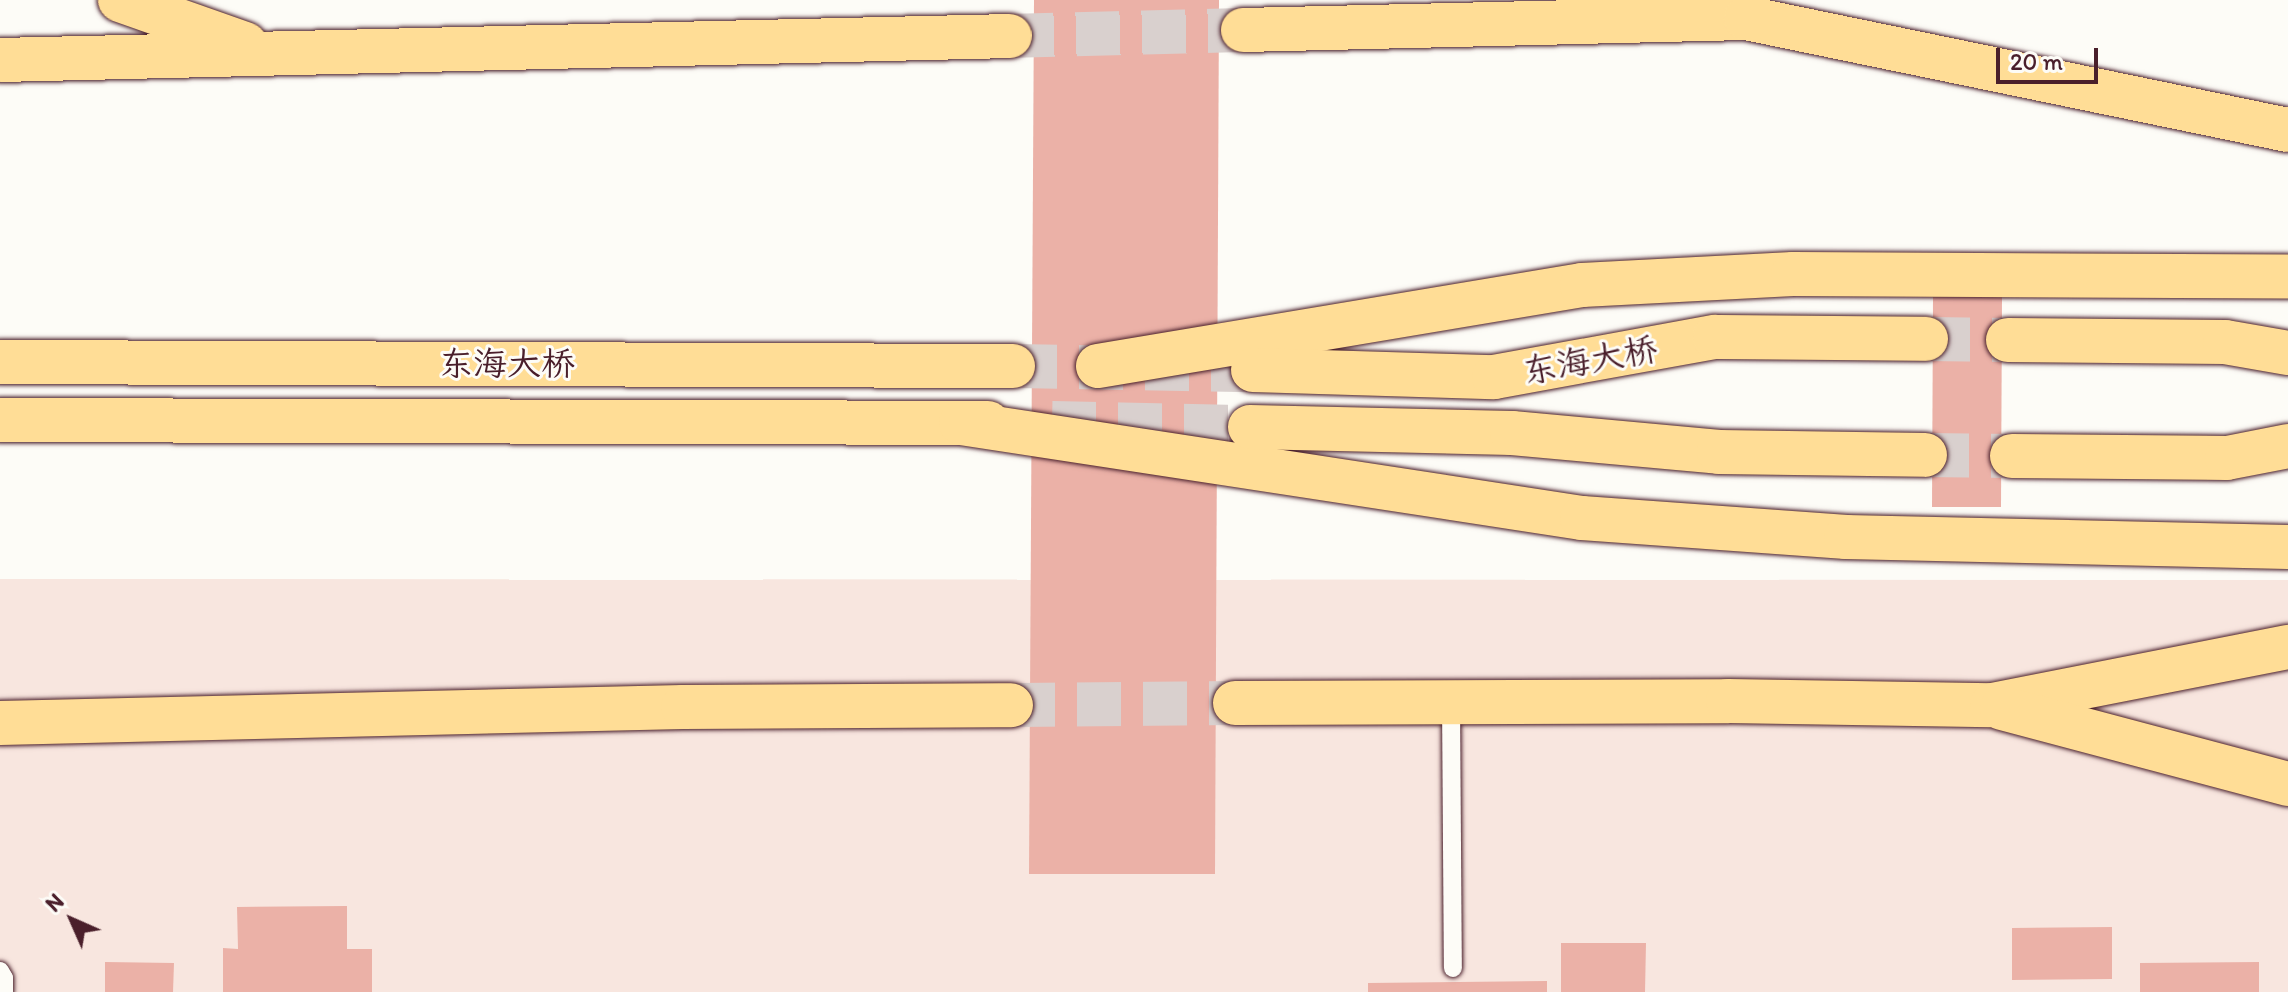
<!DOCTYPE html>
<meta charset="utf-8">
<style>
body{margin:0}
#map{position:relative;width:2288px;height:992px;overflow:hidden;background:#fdfcf7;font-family:Itim,"LXGW WenKai TC",sans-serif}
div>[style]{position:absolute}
.built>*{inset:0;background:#f8e6df}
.building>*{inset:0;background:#ebb1a7}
.motorway-tunnel>*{height:44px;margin-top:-22px;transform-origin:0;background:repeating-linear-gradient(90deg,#d9d0ce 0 44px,transparent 0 66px)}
.roads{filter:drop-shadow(0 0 2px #4a1f2b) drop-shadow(0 0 2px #4a1f2b)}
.service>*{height:18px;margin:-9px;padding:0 9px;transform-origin:9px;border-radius:9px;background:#fdfcf7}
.motorway>*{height:44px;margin:-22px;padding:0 22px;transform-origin:22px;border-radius:22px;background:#ffdd96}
span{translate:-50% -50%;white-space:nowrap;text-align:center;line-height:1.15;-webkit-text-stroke:6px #fdfcf7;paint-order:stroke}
.street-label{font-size:34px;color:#4a1f2b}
.north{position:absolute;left:32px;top:880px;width:80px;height:80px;-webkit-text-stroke:6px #fdfcf7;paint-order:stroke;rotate:315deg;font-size:22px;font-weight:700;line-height:32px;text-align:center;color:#4a1f2b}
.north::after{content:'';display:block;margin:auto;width:28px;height:36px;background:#4a1f2b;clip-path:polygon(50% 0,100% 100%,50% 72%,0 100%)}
.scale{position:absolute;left:1996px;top:48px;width:102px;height:36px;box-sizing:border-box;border:4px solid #4a1f2b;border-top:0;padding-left:10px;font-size:24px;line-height:28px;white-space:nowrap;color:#4a1f2b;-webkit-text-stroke:6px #fdfcf7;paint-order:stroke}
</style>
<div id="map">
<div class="built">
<div style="clip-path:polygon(0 579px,2288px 580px,2288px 992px,0 992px)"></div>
</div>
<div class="building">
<div style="clip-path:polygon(1034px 0,1219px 0,1215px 874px,1029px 874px)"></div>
<div style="clip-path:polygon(1933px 297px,2002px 297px,2001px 507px,1932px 507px)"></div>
<div style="clip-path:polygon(347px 906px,347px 949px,372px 949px,372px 992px,223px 992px,223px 948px,238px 949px,237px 907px)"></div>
<div style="clip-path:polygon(2112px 927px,2112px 979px,2012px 980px,2012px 928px)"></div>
<div style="clip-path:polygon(1561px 943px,1646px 943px,1645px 992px,1561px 992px)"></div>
<div style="clip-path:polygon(105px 962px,174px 963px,173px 992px,105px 992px)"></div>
<div style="clip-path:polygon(2259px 962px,2259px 992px,2140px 992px,2140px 963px)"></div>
<div style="clip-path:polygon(1547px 981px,1547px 992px,1368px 992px,1368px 983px)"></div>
</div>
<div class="motorway-tunnel">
<div style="left:1010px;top:36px;width:233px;rotate:-1.5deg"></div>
<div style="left:1926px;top:339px;width:82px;rotate:0.7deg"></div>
<div style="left:1013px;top:366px;width:240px;rotate:1deg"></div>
<div style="left:1052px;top:423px;width:198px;rotate:1.2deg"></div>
<div style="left:1925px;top:455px;width:87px;rotate:0.7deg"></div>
<div style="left:1011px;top:705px;width:224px;rotate:-0.5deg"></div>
</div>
<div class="roads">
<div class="service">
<div style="left:1451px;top:702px;width:266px;rotate:89.6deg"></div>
<div style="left:0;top:971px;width:8px;rotate:60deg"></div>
<div style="left:4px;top:978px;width:14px;rotate:90deg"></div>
</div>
<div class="motorway">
<div style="left:120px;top:0;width:133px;rotate:19.4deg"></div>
<div style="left:1243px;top:30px;width:503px;rotate:-1.37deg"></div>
<div style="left:1746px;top:18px;width:553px;rotate:11.68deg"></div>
<div style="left:0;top:60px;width:1010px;rotate:-1.36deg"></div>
<div style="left:2008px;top:340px;width:217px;rotate:0.5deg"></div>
<div style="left:2225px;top:342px;width:64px;rotate:9.9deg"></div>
<div style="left:0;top:362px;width:1013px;rotate:0.23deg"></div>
<div style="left:1098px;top:366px;width:491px;rotate:-9.5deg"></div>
<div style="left:1582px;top:285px;width:211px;rotate:-3deg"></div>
<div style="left:1793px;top:274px;width:495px;rotate:0.3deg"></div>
<div style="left:1253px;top:370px;width:241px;rotate:1.7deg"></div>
<div style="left:1494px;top:377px;width:225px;rotate:-10.3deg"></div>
<div style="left:1715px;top:337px;width:211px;rotate:0.5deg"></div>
<div style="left:0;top:420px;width:988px;rotate:0.17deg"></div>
<div style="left:961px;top:423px;width:628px;rotate:8.7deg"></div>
<div style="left:1582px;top:518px;width:265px;rotate:4.1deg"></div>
<div style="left:1846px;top:537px;width:442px;rotate:1.3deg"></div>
<div style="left:1250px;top:427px;width:262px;rotate:1.3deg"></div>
<div style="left:1512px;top:433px;width:208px;rotate:5.2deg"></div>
<div style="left:1719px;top:452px;width:206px;rotate:0.8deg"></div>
<div style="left:2012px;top:456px;width:215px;rotate:0.5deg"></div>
<div style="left:2227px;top:458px;width:62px;rotate:-11.1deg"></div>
<div style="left:1235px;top:703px;width:493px;rotate:-0.2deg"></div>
<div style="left:1728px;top:701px;width:264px;rotate:0.9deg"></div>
<div style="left:1992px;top:705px;width:302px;rotate:-11.1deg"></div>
<div style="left:2002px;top:708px;width:296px;rotate:14.9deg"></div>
<div style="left:0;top:723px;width:683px;rotate:-1.34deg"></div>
<div style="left:683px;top:707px;width:328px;rotate:-0.3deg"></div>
</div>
</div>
<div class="street-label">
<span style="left:1590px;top:360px;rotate:-10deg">东海大桥</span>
<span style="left:507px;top:364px">东海大桥</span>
</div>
<div class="north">N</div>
<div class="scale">20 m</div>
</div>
